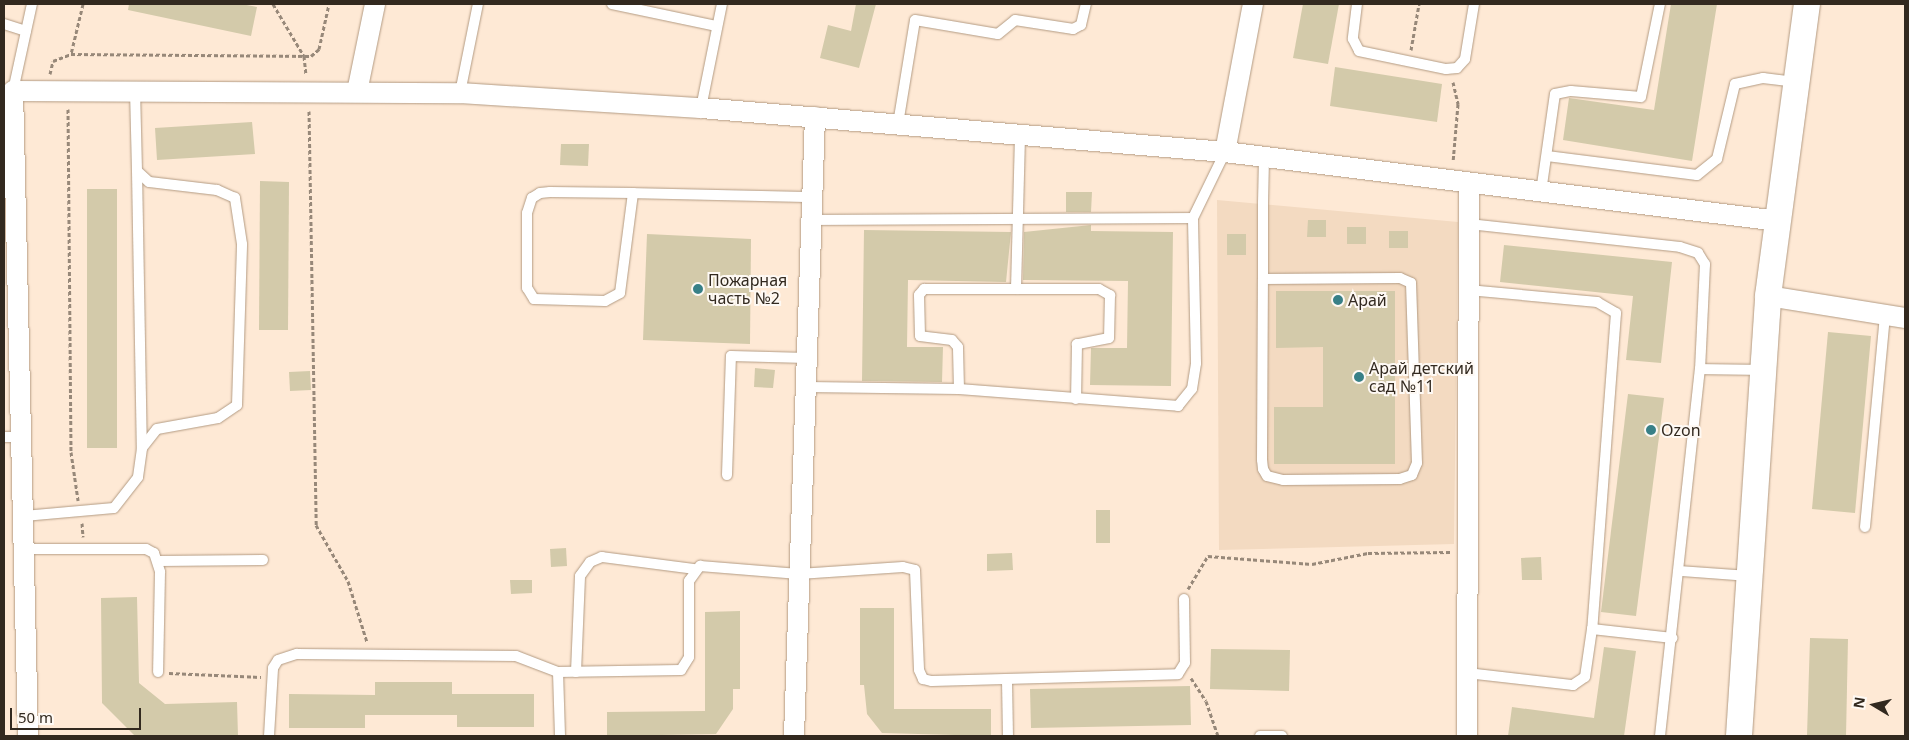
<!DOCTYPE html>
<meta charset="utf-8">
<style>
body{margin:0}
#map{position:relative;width:1909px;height:740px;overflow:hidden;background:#fee9d5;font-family:"Noto Sans",sans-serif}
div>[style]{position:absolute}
.built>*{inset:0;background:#f3dac1}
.building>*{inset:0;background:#d3caaa}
.path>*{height:3px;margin-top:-1.5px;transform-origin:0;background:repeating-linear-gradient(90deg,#978879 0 4px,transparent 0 6.5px)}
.roads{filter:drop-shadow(0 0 1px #b39b83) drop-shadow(0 0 1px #b39b83)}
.service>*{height:10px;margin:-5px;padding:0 5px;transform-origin:5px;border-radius:5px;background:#fff}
.minor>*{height:20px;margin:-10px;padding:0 10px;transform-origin:10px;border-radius:10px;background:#fff}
.tertiary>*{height:26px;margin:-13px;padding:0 13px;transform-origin:13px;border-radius:13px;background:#fff}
.dots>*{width:14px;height:14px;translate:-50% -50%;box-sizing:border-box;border:2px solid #fef9f4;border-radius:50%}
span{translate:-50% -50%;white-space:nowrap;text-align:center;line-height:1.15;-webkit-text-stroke:4px #fef9f4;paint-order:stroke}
.poi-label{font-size:16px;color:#32291f}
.left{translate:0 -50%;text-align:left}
.frame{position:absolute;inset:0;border:5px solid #32291f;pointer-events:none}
.north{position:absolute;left:1849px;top:680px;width:50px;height:50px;-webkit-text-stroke:4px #fef9f4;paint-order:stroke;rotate:279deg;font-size:14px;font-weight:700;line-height:20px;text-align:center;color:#32291f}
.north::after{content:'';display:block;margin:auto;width:18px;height:22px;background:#32291f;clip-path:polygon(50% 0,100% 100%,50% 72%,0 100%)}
.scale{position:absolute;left:10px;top:708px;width:131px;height:22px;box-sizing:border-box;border:2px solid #32291f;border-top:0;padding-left:6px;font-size:15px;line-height:18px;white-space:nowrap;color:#32291f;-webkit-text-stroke:4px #fef9f4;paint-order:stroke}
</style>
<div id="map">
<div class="built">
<div style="clip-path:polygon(1217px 200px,1458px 222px,1454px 544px,1219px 550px)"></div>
</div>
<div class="building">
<div style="clip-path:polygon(129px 4px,241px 4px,257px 7px,251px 36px,128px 10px)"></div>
<div style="clip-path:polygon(856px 4px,876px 4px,859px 68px,820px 58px,828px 25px,851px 31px)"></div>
<div style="clip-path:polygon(1303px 4px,1339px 4px,1328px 64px,1293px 58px)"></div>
<div style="clip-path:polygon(1671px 4px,1717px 4px,1692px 161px,1563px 140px,1569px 98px,1654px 110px)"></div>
<div style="clip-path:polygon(1335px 67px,1442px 84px,1437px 122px,1330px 106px)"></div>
<div style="clip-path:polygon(252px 122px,255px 154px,157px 160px,155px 128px)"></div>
<div style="clip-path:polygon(561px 144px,589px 144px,588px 166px,560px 165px)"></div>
<div style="clip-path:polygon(260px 181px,289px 182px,288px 330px,259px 330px)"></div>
<div style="clip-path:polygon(87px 189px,117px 189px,117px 448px,87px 448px)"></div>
<div style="clip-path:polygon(1066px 192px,1092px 192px,1091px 212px,1066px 212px)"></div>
<div style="clip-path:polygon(1308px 220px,1326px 220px,1326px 237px,1307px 237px)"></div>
<div style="clip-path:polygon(1091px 225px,1091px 231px,1173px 232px,1171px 386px,1090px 385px,1091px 348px,1127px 348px,1128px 281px,1023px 280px,1024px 232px)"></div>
<div style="clip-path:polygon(1347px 227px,1366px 227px,1366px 244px,1347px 244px)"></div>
<div style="clip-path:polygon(864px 230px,1011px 232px,1006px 282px,908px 280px,907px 347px,943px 347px,942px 382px,862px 381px)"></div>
<div style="clip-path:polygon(1389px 231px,1408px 231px,1408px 248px,1389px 248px)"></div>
<div style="clip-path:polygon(647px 234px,751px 239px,750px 344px,643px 340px)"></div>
<div style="clip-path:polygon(1227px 234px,1246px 234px,1246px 255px,1227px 255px)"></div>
<div style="clip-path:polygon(1504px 245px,1672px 262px,1661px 363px,1626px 360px,1633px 296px,1500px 282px)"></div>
<div style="clip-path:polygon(1276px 291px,1395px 291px,1395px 464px,1274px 464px,1274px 407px,1323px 407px,1323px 347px,1276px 348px)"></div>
<div style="clip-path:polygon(1828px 332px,1871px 336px,1855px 513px,1812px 509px)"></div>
<div style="clip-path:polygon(755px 368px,775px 370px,773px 388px,754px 387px)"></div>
<div style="clip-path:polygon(310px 371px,311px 390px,290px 391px,289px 372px)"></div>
<div style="clip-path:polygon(1628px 394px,1664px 398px,1636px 616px,1601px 612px)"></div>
<div style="clip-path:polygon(1096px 510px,1110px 510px,1110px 543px,1096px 543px)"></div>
<div style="clip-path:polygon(566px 548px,567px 566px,551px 567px,550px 549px)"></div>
<div style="clip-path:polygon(1012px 553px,1013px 570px,987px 571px,987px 554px)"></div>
<div style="clip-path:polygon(1541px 557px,1542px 580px,1522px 580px,1521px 558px)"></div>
<div style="clip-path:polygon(510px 580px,532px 580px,532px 593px,511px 594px)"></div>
<div style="clip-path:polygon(137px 597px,139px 683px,165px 704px,237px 702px,238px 736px,135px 736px,102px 703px,101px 598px)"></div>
<div style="clip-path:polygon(860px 608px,894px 608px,894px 709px,991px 709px,991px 736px,882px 733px,867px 714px,864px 685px,860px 685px)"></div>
<div style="clip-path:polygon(740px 611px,740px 689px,733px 689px,733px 709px,716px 734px,607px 736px,607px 712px,705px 711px,705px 612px)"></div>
<div style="clip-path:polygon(1810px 638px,1848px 639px,1846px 736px,1807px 736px)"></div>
<div style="clip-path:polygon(1604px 647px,1636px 651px,1624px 736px,1508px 736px,1512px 707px,1594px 718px)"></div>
<div style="clip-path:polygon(1211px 649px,1290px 650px,1289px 691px,1210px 689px)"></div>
<div style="clip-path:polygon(375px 682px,452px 682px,452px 694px,534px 694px,534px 727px,457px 727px,457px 715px,365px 715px,365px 728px,289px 728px,289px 694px,375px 695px)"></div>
<div style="clip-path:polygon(1190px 686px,1191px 725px,1031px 728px,1030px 689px)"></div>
</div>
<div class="path">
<div style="left:83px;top:4px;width:51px;rotate:103.5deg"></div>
<div style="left:71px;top:54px;width:240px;rotate:0.5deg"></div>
<div style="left:311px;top:56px;width:11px;rotate:-41deg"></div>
<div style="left:319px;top:49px;width:46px;rotate:-77.5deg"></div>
<div style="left:273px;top:4px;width:61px;rotate:59.2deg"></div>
<div style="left:304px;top:56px;width:19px;rotate:84deg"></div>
<div style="left:1411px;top:50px;width:47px;rotate:-80.1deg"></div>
<div style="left:50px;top:74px;width:13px;rotate:-77deg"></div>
<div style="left:53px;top:61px;width:19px;rotate:-21deg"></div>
<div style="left:1453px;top:82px;width:23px;rotate:77deg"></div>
<div style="left:1458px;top:104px;width:58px;rotate:94.9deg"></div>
<div style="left:68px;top:109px;width:343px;rotate:89.5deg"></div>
<div style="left:71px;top:452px;width:49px;rotate:81.7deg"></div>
<div style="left:309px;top:111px;width:414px;rotate:89deg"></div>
<div style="left:316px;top:525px;width:64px;rotate:60.3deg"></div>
<div style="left:348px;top:581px;width:64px;rotate:72.7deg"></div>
<div style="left:82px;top:523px;width:14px;rotate:86deg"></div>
<div style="left:1188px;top:589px;width:39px;rotate:-59deg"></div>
<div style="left:1208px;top:556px;width:104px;rotate:4.4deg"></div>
<div style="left:1312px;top:564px;width:57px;rotate:-11.1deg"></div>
<div style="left:1368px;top:553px;width:82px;rotate:-0.7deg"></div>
<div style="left:169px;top:673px;width:92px;rotate:2.5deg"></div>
<div style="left:1191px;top:678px;width:27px;rotate:57deg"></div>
<div style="left:1206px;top:701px;width:37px;rotate:71deg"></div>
</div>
<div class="roads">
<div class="service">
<div style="left:612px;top:4px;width:106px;rotate:11.9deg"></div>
<div style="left:1357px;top:4px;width:35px;rotate:97deg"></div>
<div style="left:1353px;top:39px;width:13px;rotate:63deg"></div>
<div style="left:1359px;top:51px;width:89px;rotate:11.7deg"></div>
<div style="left:1446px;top:69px;width:11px;rotate:-5deg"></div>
<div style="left:1457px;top:68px;width:12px;rotate:-48deg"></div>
<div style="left:1465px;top:59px;width:56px;rotate:-80.7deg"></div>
<div style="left:4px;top:24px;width:23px;rotate:18deg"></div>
<div style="left:10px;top:91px;width:3px"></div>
<div style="left:13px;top:91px;width:89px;rotate:-77.7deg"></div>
<div style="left:460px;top:93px;width:91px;rotate:-78.6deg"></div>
<div style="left:701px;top:108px;width:106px;rotate:-78.6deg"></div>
<div style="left:898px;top:124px;width:105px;rotate:-80.7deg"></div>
<div style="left:915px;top:20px;width:84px;rotate:9.6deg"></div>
<div style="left:998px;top:34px;width:22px;rotate:-39deg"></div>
<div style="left:1015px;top:20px;width:59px;rotate:8.8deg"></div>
<div style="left:1073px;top:29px;width:9px;rotate:-27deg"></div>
<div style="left:1081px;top:25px;width:22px;rotate:-77deg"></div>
<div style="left:1547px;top:156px;width:151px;rotate:7.2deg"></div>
<div style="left:1697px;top:175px;width:26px;rotate:-39deg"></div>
<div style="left:1717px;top:159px;width:77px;rotate:-76.5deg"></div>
<div style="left:1735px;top:84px;width:29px;rotate:-12deg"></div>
<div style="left:1763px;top:78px;width:32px;rotate:7deg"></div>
<div style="left:137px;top:171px;width:277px;rotate:89deg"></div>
<div style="left:1541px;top:192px;width:99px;rotate:-81.9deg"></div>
<div style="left:1555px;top:94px;width:16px;rotate:-11deg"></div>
<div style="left:1571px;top:91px;width:70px;rotate:4.9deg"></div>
<div style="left:1641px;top:97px;width:95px;rotate:-78.5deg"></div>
<div style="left:633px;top:193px;width:101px;rotate:97.4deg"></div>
<div style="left:620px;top:293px;width:17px;rotate:152deg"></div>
<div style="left:605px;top:301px;width:71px;rotate:-178.4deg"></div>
<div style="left:534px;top:299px;width:13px;rotate:-122deg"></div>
<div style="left:527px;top:288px;width:75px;rotate:-90deg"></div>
<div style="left:527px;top:213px;width:16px;rotate:-72deg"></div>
<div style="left:532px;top:198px;width:9px;rotate:-32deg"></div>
<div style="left:540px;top:193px;width:10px;rotate:-6deg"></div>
<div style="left:550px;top:192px;width:83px;rotate:0.7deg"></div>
<div style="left:633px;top:193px;width:179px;rotate:1.3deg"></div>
<div style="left:811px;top:220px;width:382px;rotate:-0.3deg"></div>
<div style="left:1469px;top:224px;width:212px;rotate:6.2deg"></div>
<div style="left:1680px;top:247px;width:19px;rotate:18deg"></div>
<div style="left:1698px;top:253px;width:13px;rotate:58deg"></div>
<div style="left:1705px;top:264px;width:105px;rotate:92.7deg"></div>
<div style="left:1263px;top:279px;width:137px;rotate:-0.4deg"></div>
<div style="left:1400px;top:278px;width:12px;rotate:24deg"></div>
<div style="left:1411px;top:283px;width:180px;rotate:88.1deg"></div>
<div style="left:1417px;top:463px;width:13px;rotate:113deg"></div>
<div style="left:1412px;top:475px;width:13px;rotate:162deg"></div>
<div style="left:1400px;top:479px;width:117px;rotate:179.5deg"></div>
<div style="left:1283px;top:480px;width:16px;rotate:-166deg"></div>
<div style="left:1267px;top:476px;width:8px;rotate:-120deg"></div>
<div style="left:1263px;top:469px;width:9px;rotate:-96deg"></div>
<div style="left:1262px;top:460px;width:181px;rotate:-89.7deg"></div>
<div style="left:1263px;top:279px;width:76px;rotate:-90deg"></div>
<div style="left:1263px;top:203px;width:45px;rotate:-88.7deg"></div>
<div style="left:1016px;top:289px;width:83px"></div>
<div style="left:1099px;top:289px;width:13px;rotate:29deg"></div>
<div style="left:1110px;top:295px;width:43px;rotate:91.3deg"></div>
<div style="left:1109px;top:338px;width:33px;rotate:169deg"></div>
<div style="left:1077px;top:344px;width:55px;rotate:91deg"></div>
<div style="left:1468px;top:290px;width:130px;rotate:5.3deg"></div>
<div style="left:1597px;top:302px;width:22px;rotate:30deg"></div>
<div style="left:1616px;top:313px;width:317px;rotate:94.3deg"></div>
<div style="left:807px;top:387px;width:152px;rotate:0.8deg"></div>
<div style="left:959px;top:389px;width:220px;rotate:4.4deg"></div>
<div style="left:1178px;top:406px;width:22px;rotate:-51deg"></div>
<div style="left:1192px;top:389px;width:26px;rotate:-81deg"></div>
<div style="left:1196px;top:363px;width:145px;rotate:-91.2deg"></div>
<div style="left:1193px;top:218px;width:73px;rotate:-64.1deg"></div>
<div style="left:959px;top:389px;width:42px;rotate:-91.4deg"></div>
<div style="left:958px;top:347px;width:9px;rotate:-131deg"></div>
<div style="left:952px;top:340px;width:32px;rotate:-173deg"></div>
<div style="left:920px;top:336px;width:41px;rotate:-91.4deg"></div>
<div style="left:919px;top:295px;width:8px;rotate:-50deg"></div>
<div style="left:924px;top:289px;width:92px"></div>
<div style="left:1016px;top:289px;width:155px;rotate:-88.5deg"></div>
<div style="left:4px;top:437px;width:18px"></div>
<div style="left:727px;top:475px;width:119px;rotate:-88.1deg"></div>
<div style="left:731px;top:356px;width:76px;rotate:1.5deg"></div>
<div style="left:24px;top:516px;width:90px;rotate:-5.1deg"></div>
<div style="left:114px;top:508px;width:39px;rotate:-52deg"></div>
<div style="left:138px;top:477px;width:29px;rotate:-82deg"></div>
<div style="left:142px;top:448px;width:24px;rotate:-52deg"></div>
<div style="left:157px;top:429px;width:62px;rotate:-10.2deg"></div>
<div style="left:218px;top:418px;width:23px;rotate:-34deg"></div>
<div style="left:237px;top:405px;width:161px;rotate:-88.2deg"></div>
<div style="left:242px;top:244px;width:47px;rotate:-98.7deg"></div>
<div style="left:235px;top:198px;width:20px;rotate:-156deg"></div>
<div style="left:217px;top:190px;width:68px;rotate:-173.3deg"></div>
<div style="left:149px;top:182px;width:16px;rotate:-137deg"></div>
<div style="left:137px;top:171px;width:80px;rotate:-91.4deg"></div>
<div style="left:1865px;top:527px;width:213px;rotate:-84.6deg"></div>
<div style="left:25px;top:549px;width:121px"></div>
<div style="left:146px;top:549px;width:9px;rotate:27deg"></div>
<div style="left:154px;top:553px;width:20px;rotate:72deg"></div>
<div style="left:160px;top:572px;width:100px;rotate:91.1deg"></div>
<div style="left:159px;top:561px;width:104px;rotate:-0.6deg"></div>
<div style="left:1680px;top:571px;width:68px;rotate:4.2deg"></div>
<div style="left:558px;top:672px;width:64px;rotate:88.2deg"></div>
<div style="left:576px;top:672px;width:96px;rotate:-87.6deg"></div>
<div style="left:580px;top:576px;width:17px;rotate:-54deg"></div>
<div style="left:590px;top:562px;width:13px;rotate:-23deg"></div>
<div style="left:602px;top:557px;width:93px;rotate:7.4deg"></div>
<div style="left:1467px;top:673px;width:107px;rotate:6.5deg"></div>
<div style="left:1573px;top:685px;width:14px;rotate:-34deg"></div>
<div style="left:1585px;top:677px;width:49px;rotate:-81.7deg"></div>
<div style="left:1592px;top:629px;width:81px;rotate:6.4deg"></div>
<div style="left:1007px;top:680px;width:56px;rotate:89deg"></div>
<div style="left:269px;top:736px;width:68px;rotate:-86.6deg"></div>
<div style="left:273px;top:668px;width:9px;rotate:-58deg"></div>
<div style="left:278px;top:660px;width:20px;rotate:-18deg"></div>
<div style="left:297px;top:654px;width:219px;rotate:0.5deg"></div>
<div style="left:516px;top:656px;width:45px;rotate:20.9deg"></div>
<div style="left:558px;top:672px;width:123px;rotate:-0.9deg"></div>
<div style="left:681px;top:670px;width:15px;rotate:-58deg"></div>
<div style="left:689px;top:657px;width:76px;rotate:-90deg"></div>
<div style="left:689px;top:581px;width:19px;rotate:-54deg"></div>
<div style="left:700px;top:566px;width:99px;rotate:4.6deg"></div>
<div style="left:799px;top:574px;width:104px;rotate:-3.9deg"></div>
<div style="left:903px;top:567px;width:12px;rotate:14deg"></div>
<div style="left:915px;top:570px;width:100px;rotate:87.7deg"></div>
<div style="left:919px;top:670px;width:10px;rotate:66deg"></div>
<div style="left:923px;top:679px;width:9px;rotate:13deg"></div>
<div style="left:932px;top:681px;width:246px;rotate:-1.6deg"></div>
<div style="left:1178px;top:674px;width:13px;rotate:-58deg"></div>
<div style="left:1185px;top:663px;width:64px;rotate:-90.9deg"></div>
<div style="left:1260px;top:736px;width:22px"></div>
<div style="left:1660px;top:736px;width:369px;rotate:-83.8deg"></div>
<div style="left:1700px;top:369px;width:61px;rotate:0.9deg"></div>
</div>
<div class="minor">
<div style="left:357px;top:92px;width:90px;rotate:-78.4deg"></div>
<div style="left:1225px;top:152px;width:151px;rotate:-79.3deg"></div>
<div style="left:1768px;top:296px;width:139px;rotate:9.1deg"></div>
<div style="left:28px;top:736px;width:645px;rotate:-91.33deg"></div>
<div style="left:13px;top:91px;width:447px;rotate:0.3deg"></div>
<div style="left:460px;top:93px;width:241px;rotate:3.6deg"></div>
<div style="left:701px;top:108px;width:526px;rotate:4.8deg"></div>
<div style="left:1225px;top:152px;width:557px;rotate:7.11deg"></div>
<div style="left:794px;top:736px;width:619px;rotate:-88.06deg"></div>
<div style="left:1467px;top:736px;width:552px;rotate:-89.79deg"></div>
</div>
<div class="tertiary">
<div style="left:1739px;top:736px;width:441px;rotate:-86.2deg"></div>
<div style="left:1768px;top:296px;width:295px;rotate:-82.4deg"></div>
</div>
</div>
<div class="dots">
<div style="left:698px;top:289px;background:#388087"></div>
<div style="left:1338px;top:300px;background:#388087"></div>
<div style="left:1359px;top:377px;background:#388087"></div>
<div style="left:1651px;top:430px;background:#388087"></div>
</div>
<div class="poi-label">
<span class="left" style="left:708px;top:289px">Пожарная<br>часть №2</span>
<span class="left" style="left:1348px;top:300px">Арай</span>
<span class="left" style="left:1369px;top:377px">Арай детский<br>сад №11</span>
<span class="left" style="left:1661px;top:430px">Ozon</span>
</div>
<div class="frame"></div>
<div class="north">N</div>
<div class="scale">50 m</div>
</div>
